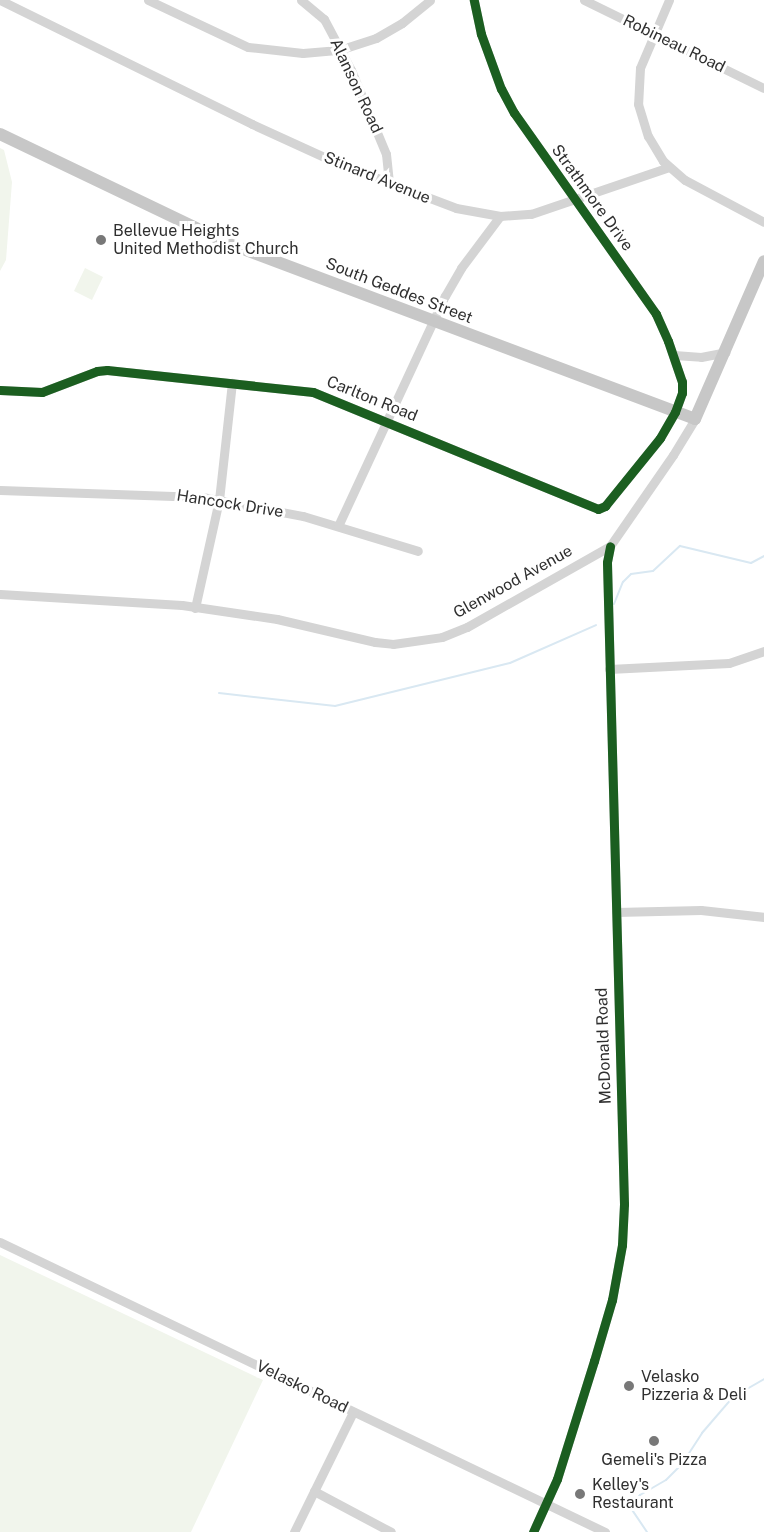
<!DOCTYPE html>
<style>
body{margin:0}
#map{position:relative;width:764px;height:1532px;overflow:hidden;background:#fff;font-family:"Public Sans",sans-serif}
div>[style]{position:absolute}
.green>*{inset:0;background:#f1f5ec}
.stream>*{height:2px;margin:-1px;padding:0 1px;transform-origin:1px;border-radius:1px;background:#d9e8f2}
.minor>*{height:9px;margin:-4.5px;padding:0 4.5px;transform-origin:4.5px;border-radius:4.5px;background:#d4d4d4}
.major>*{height:12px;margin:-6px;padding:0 6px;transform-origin:6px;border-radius:6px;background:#c7c7c7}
.cycleway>*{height:9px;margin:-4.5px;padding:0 4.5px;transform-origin:4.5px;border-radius:4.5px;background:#1b5e20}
.dots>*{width:16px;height:16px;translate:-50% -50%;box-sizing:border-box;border:3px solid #fff;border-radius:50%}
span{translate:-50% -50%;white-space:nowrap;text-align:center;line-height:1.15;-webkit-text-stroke:6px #fff;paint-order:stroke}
.street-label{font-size:16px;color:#2f2f2f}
.poi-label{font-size:16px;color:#2f2f2f}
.left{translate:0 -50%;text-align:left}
</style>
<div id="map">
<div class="green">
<div style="clip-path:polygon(0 148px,4px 150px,12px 182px,6px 260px,0 271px)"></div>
<div style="clip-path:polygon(85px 268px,103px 277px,92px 300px,74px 291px)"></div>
<div style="clip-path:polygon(0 1255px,263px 1380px,191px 1532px,0 1532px)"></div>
</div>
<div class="stream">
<div style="left:614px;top:604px;width:24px;rotate:-68deg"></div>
<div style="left:623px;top:582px;width:11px;rotate:-45deg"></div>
<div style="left:631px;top:574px;width:22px;rotate:-8deg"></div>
<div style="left:653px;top:571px;width:37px;rotate:-43deg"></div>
<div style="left:680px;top:546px;width:73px;rotate:13.5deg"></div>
<div style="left:751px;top:563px;width:15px;rotate:-28deg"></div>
<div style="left:219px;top:693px;width:117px;rotate:6.4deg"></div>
<div style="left:335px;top:706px;width:180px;rotate:-13.8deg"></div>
<div style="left:510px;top:663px;width:94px;rotate:-23.8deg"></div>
<div style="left:647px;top:1532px;width:30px;rotate:-124deg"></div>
<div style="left:630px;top:1507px;width:16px;rotate:-50deg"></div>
<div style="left:640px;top:1495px;width:30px;rotate:-30deg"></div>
<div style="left:666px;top:1480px;width:23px;rotate:-45deg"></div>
<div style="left:682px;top:1464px;width:37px;rotate:-57deg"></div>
<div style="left:702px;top:1433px;width:48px;rotate:-49.3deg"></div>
<div style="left:733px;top:1397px;width:36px;rotate:-30deg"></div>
</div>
<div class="minor">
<div style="left:0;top:0;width:281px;rotate:26.2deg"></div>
<div style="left:252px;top:124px;width:91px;rotate:24.6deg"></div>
<div style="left:335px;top:162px;width:129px;rotate:20.8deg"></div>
<div style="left:456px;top:208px;width:45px;rotate:10.3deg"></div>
<div style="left:500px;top:216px;width:31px;rotate:-4deg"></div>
<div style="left:531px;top:214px;width:146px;rotate:-18.8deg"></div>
<div style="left:148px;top:0;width:110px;rotate:25.2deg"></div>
<div style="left:248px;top:47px;width:55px;rotate:6.2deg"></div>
<div style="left:303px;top:53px;width:36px;rotate:-5deg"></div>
<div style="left:339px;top:50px;width:39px;rotate:-18deg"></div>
<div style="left:376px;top:38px;width:30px;rotate:-30deg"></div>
<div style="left:402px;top:23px;width:36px;rotate:-39deg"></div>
<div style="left:301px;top:0;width:30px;rotate:40deg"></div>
<div style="left:324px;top:19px;width:58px;rotate:62.1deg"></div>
<div style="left:351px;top:70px;width:91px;rotate:67.4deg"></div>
<div style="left:386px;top:154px;width:30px;rotate:84deg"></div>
<div style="left:584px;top:0;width:200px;rotate:26.1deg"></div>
<div style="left:669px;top:0;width:74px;rotate:113.1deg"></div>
<div style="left:640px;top:68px;width:36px;rotate:93deg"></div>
<div style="left:638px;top:104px;width:34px;rotate:73deg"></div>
<div style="left:648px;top:136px;width:29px;rotate:59deg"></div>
<div style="left:663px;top:161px;width:29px;rotate:41deg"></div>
<div style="left:685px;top:180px;width:89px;rotate:28deg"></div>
<div style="left:674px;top:355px;width:27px;rotate:4deg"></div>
<div style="left:701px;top:357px;width:25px;rotate:-11deg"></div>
<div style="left:0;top:390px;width:42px;rotate:2.7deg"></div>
<div style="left:42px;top:392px;width:59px;rotate:-20.9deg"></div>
<div style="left:97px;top:371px;width:10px;rotate:-6deg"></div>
<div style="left:107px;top:370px;width:207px;rotate:6.1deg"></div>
<div style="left:313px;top:392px;width:308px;rotate:22.3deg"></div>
<div style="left:598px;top:509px;width:8px;rotate:-23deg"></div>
<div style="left:605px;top:506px;width:87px;rotate:-51deg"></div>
<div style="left:660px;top:438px;width:30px;rotate:-60deg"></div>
<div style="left:675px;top:412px;width:20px;rotate:-70deg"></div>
<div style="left:682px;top:393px;width:11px;rotate:-90deg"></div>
<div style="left:682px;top:382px;width:43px;rotate:-108.9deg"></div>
<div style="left:668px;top:341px;width:30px;rotate:-114deg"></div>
<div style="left:656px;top:314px;width:246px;rotate:-125.2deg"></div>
<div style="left:514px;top:113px;width:27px;rotate:-118deg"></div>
<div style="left:501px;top:89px;width:59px;rotate:-110deg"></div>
<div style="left:481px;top:34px;width:35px;rotate:-102deg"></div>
<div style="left:0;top:490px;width:202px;rotate:2deg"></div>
<div style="left:202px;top:497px;width:103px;rotate:10.7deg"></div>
<div style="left:303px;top:516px;width:120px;rotate:16.9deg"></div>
<div style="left:338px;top:526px;width:254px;rotate:-65.1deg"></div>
<div style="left:445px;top:296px;width:32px;rotate:-60deg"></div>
<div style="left:461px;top:268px;width:65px;rotate:-53.1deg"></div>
<div style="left:0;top:594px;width:182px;rotate:3.5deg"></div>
<div style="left:182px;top:605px;width:96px;rotate:8.4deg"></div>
<div style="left:277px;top:619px;width:101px;rotate:13.2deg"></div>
<div style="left:375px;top:642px;width:18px;rotate:6deg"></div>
<div style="left:393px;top:644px;width:49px;rotate:-8.1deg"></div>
<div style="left:442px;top:637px;width:27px;rotate:-22deg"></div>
<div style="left:467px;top:627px;width:164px;rotate:-29.5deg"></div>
<div style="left:610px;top:546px;width:111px;rotate:-55.3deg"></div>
<div style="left:673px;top:455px;width:42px;rotate:-58.6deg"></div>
<div style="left:195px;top:608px;width:111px;rotate:-77.5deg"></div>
<div style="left:219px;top:500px;width:118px;rotate:-83.7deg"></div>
<div style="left:609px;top:669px;width:120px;rotate:-2.9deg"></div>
<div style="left:729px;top:663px;width:37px;rotate:-19deg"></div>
<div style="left:616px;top:912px;width:85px;rotate:-1.3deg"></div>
<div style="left:701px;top:910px;width:63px;rotate:6.3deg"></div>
<div style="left:0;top:1242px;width:671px;rotate:25.61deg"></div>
<div style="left:314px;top:1491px;width:87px;rotate:28deg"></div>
<div style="left:294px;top:1532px;width:134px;rotate:-63.8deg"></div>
<div style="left:533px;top:1532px;width:58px;rotate:-65.6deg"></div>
<div style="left:557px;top:1479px;width:124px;rotate:-72.6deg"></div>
<div style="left:594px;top:1361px;width:64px;rotate:-73.6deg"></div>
<div style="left:612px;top:1300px;width:56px;rotate:-79.7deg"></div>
<div style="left:622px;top:1245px;width:41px;rotate:-87.2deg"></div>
<div style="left:624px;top:1204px;width:642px;rotate:-91.52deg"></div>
<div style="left:607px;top:562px;width:16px;rotate:-79deg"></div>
</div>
<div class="major">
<div style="left:0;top:134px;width:252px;rotate:25.6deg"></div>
<div style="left:227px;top:243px;width:500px;rotate:20.6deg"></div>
<div style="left:695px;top:419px;width:172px;rotate:-66.4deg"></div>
</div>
<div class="cycleway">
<div style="left:0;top:390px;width:42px;rotate:2.7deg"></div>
<div style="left:42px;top:392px;width:59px;rotate:-20.9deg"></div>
<div style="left:97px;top:371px;width:10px;rotate:-6deg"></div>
<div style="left:107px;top:370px;width:207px;rotate:6.1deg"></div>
<div style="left:313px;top:392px;width:308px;rotate:22.3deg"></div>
<div style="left:598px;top:509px;width:8px;rotate:-23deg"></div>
<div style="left:605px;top:506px;width:87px;rotate:-51deg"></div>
<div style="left:660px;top:438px;width:30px;rotate:-60deg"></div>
<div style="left:675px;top:412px;width:20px;rotate:-70deg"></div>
<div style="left:682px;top:393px;width:11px;rotate:-90deg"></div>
<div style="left:682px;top:382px;width:43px;rotate:-108.9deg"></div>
<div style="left:668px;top:341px;width:30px;rotate:-114deg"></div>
<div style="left:656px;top:314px;width:246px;rotate:-125.2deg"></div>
<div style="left:514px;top:113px;width:27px;rotate:-118deg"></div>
<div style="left:501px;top:89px;width:59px;rotate:-110deg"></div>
<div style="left:481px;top:34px;width:35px;rotate:-102deg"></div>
<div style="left:533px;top:1532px;width:58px;rotate:-65.6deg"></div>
<div style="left:557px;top:1479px;width:124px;rotate:-72.6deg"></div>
<div style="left:594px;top:1361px;width:64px;rotate:-73.6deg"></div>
<div style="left:612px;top:1300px;width:56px;rotate:-79.7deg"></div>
<div style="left:622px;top:1245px;width:41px;rotate:-87.2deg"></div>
<div style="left:624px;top:1204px;width:642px;rotate:-91.52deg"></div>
<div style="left:607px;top:562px;width:16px;rotate:-79deg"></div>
</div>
<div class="dots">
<div style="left:101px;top:240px;background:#787878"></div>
<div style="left:629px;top:1386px;background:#787878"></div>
<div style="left:654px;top:1441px;background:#787878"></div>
<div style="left:580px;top:1494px;background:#787878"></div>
</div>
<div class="street-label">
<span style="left:674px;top:44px;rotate:26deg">Robineau Road</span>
<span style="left:356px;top:86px;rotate:65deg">Alanson Road</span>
<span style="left:377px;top:178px;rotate:22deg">Stinard Avenue</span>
<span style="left:592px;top:198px;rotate:54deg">Strathmore Drive</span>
<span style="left:399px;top:291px;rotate:21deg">South Geddes Street</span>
<span style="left:372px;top:399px;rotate:22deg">Carlton Road</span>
<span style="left:230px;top:504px;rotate:9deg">Hancock Drive</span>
<span style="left:513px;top:582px;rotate:-29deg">Glenwood Avenue</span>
<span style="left:604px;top:1046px;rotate:-92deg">McDonald Road</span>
<span style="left:302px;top:1387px;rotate:26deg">Velasko Road</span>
</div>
<div class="poi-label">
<span class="left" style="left:113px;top:240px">Bellevue Heights<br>United Methodist Church</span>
<span class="left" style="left:641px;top:1386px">Velasko<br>Pizzeria &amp; Deli</span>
<span style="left:654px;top:1460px">Gemeli's Pizza</span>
<span class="left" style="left:592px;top:1494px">Kelley's<br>Restaurant</span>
</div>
</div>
